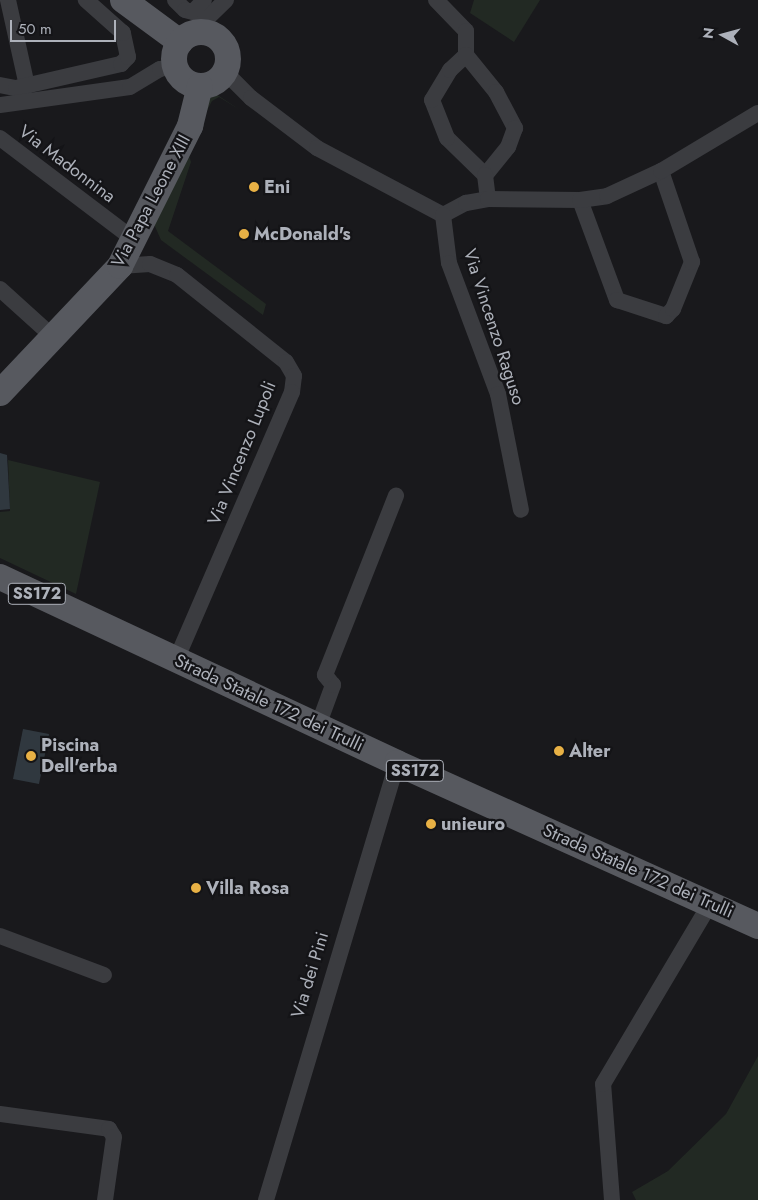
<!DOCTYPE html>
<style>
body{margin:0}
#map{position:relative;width:758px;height:1200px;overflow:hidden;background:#19191c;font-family:Jost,sans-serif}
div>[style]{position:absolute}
.green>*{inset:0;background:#222923}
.water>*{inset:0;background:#30383f}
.street>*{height:16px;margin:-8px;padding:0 8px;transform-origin:8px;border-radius:8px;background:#3b3c40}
.primary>*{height:26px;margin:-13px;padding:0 13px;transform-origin:13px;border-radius:13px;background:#57595f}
.primary>.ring{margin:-13px;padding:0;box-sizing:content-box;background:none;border:26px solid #57595f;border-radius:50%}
.dots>*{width:14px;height:14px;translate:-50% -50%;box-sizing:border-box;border:2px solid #141417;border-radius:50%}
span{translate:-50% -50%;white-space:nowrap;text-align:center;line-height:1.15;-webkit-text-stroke:4.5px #141417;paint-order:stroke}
.shield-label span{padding:1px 4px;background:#141417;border:1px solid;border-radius:4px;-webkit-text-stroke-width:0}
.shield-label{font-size:16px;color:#adb1ba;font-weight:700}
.street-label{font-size:18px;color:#adb1ba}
.poi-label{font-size:18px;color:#adb1ba;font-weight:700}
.left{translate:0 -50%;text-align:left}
.north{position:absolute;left:698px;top:10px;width:50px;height:50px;-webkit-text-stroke:4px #141417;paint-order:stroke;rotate:277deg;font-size:14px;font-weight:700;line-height:20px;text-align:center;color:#adb1ba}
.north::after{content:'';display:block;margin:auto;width:18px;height:22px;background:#adb1ba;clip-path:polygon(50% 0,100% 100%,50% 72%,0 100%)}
.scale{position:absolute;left:10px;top:20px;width:106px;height:22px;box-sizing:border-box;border:2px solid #adb1ba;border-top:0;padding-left:6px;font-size:15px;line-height:18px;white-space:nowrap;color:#adb1ba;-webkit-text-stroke:4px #141417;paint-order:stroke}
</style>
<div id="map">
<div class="green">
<div style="clip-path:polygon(474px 0,540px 0,514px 42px,470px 13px)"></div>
<div style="clip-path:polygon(216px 94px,240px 110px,219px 97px,212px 101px,187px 149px,191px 162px,168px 231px,266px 304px,263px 315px,161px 240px,153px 222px,209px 99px)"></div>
<div style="clip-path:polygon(8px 460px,100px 482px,76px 594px,0 558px,0 512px,10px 511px)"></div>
<div style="clip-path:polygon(758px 1056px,758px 1200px,636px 1200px,632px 1192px,668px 1171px,726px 1114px)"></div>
</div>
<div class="water">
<div style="clip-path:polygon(0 453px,7px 455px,10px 509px,0 510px)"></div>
<div style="clip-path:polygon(23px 729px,49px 734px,39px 784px,13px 779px)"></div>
</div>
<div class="street">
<div style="left:8px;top:0;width:88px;rotate:77.5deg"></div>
<div style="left:175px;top:0;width:14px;rotate:45deg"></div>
<div style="left:185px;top:10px;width:8px;rotate:14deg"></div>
<div style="left:193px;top:12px;width:16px;rotate:-47deg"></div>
<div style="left:436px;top:0;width:43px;rotate:45.9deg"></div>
<div style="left:466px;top:31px;width:24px;rotate:90deg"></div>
<div style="left:193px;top:32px;width:46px;rotate:-44.1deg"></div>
<div style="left:225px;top:72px;width:37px;rotate:45deg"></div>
<div style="left:251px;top:98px;width:83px;rotate:37.1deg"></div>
<div style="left:317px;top:148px;width:143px;rotate:28deg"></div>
<div style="left:0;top:85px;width:16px;rotate:11deg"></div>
<div style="left:16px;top:88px;width:108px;rotate:-12.9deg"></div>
<div style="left:121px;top:64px;width:10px;rotate:-45deg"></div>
<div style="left:128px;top:57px;width:25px;rotate:-102deg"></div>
<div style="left:123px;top:33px;width:50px;rotate:-138.3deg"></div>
<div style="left:0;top:105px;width:131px;rotate:-7.9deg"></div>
<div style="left:130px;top:87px;width:35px;rotate:-31deg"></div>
<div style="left:160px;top:69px;width:15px;rotate:-11deg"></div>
<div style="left:0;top:138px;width:167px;rotate:37.2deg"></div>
<div style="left:485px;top:175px;width:53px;rotate:-135.8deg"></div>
<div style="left:447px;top:138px;width:41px;rotate:-111.5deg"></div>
<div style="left:432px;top:100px;width:35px;rotate:-59deg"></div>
<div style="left:450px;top:70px;width:22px;rotate:-43deg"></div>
<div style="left:466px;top:55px;width:48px;rotate:51deg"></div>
<div style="left:496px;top:92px;width:41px;rotate:62.2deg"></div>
<div style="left:515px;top:128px;width:20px;rotate:110deg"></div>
<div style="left:508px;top:147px;width:36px;rotate:129deg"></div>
<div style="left:485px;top:175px;width:24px;rotate:83deg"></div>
<div style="left:580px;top:200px;width:107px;rotate:69.7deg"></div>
<div style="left:617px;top:300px;width:52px;rotate:18.1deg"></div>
<div style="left:666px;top:316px;width:10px;rotate:-45deg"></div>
<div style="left:673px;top:309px;width:51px;rotate:-68deg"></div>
<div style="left:692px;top:262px;width:96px;rotate:-108.8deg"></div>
<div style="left:443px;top:215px;width:26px;rotate:-28deg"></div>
<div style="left:466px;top:203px;width:22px;rotate:-10deg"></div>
<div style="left:488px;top:199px;width:92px;rotate:0.6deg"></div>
<div style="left:580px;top:200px;width:27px;rotate:-8deg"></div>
<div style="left:607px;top:196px;width:60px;rotate:-24.8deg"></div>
<div style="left:661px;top:171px;width:113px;rotate:-30.9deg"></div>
<div style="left:443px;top:215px;width:48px;rotate:82.9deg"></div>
<div style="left:449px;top:263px;width:140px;rotate:69.5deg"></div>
<div style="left:498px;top:394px;width:118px;rotate:78.8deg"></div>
<div style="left:120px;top:266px;width:30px;rotate:-4deg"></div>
<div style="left:150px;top:264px;width:29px;rotate:22deg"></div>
<div style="left:177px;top:275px;width:139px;rotate:38.6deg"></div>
<div style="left:286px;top:362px;width:16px;rotate:60deg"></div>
<div style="left:294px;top:376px;width:16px;rotate:97deg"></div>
<div style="left:292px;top:392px;width:292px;rotate:113.4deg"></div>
<div style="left:0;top:289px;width:70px;rotate:42.1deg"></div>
<div style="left:318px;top:726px;width:44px;rotate:-69.9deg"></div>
<div style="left:333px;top:685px;width:13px;rotate:-129deg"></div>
<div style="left:325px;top:675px;width:193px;rotate:-68.4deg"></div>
<div style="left:0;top:936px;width:111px;rotate:20.6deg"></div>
<div style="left:0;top:1114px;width:110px;rotate:7.8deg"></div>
<div style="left:109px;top:1129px;width:9px;rotate:58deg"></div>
<div style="left:114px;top:1137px;width:64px;rotate:98.1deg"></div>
<div style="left:266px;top:1200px;width:456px;rotate:-73.3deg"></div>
<div style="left:612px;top:1200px;width:116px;rotate:-94.4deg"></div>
<div style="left:603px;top:1084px;width:209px;rotate:-59.3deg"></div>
</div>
<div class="primary">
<div style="left:123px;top:0;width:71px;rotate:36.4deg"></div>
<div class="ring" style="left:174px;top:32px;width:28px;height:28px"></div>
<div style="left:0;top:393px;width:175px;rotate:-46.6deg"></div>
<div style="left:120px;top:266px;width:157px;rotate:-63.4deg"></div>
<div style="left:190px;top:126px;width:41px;rotate:-76deg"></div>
<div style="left:0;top:577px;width:438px;rotate:25.1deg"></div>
<div style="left:397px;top:763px;width:396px;rotate:24.3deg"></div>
</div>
<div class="dots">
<div style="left:254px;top:187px;background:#e8b145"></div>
<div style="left:244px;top:234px;background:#e8b145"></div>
<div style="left:559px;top:751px;background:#e8b145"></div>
<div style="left:31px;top:756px;background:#e8b145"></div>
<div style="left:431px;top:824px;background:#e8b145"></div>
<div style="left:196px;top:888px;background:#e8b145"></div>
</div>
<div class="shield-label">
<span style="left:37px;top:594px">SS172</span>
<span style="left:415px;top:771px">SS172</span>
</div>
<div class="street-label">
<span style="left:67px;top:164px;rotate:37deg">Via Madonnina</span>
<span style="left:151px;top:201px;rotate:-62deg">Via Papa Leone XIII</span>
<span style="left:494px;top:327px;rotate:72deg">Via Vincenzo Raguso</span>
<span style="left:242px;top:453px;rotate:-68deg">Via Vincenzo Lupoli</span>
<span style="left:269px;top:703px;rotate:25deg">Strada Statale 172 dei Trulli</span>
<span style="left:638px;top:871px;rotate:24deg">Strada Statale 172 dei Trulli</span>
<span style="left:310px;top:975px;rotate:-73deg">Via dei Pini</span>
</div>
<div class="poi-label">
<span class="left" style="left:264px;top:187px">Eni</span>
<span class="left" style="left:254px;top:234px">McDonald's</span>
<span class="left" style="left:41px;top:756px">Piscina<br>Dell'erba</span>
<span class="left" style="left:569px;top:751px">Alter</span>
<span class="left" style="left:441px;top:824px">unieuro</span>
<span class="left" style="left:206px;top:888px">Villa Rosa</span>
</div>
<div class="north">N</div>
<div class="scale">50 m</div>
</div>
